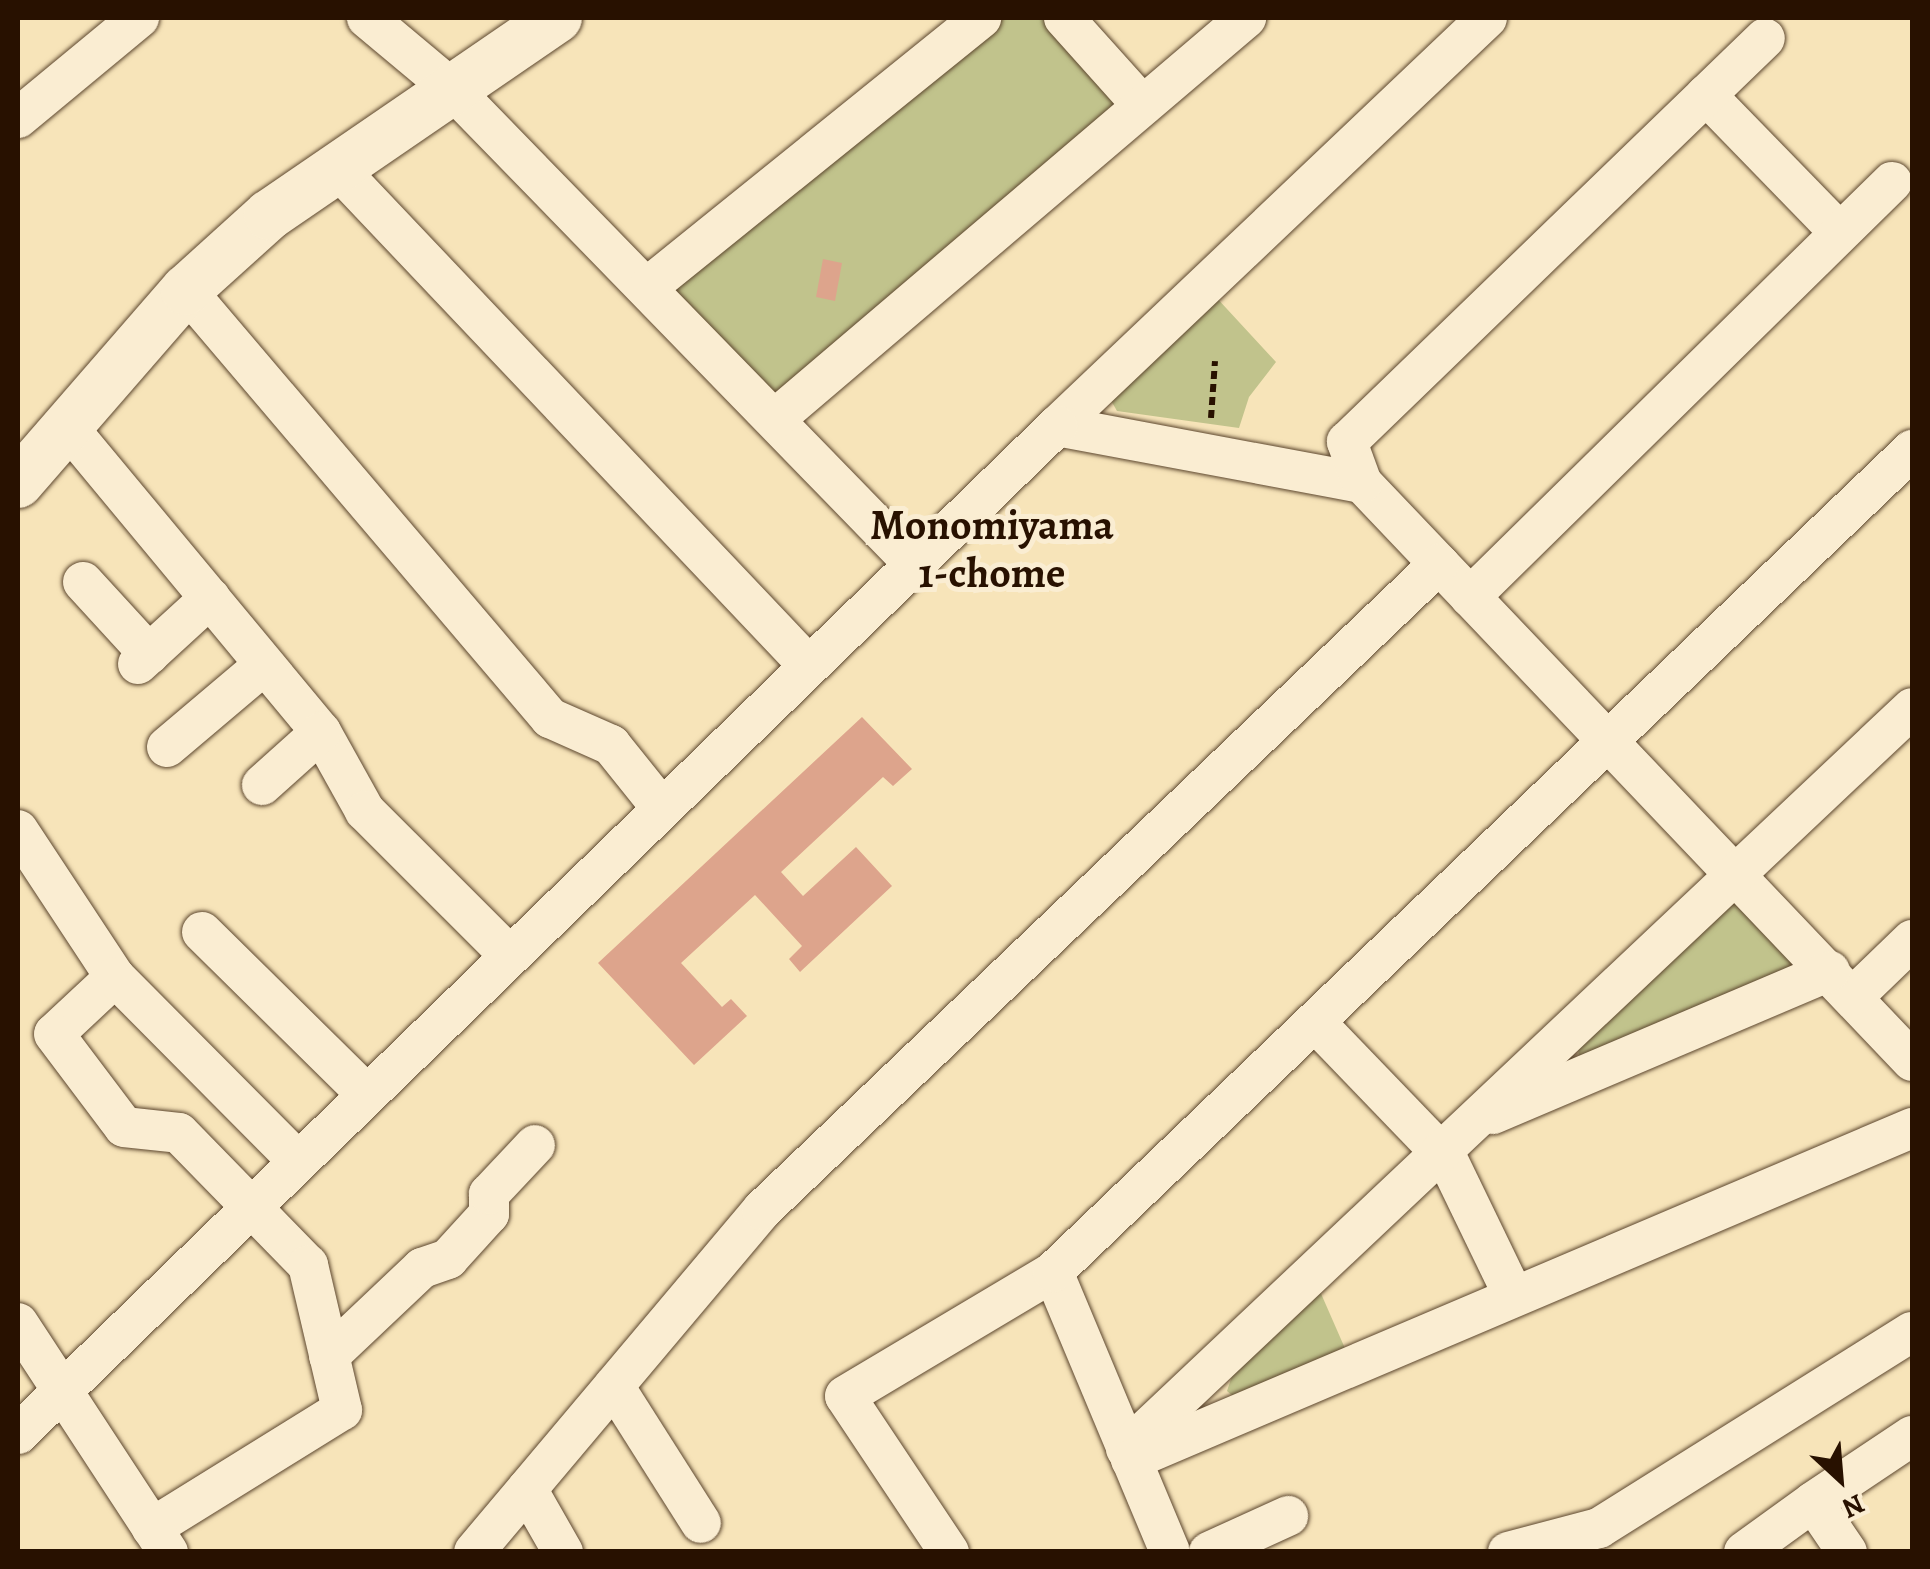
<!DOCTYPE html>
<style>
body{margin:0}
#map{position:relative;width:1930px;height:1569px;overflow:hidden;background:#f7e4b9;font-family:Alegreya,serif}
div>[style]{position:absolute}
.green>*{inset:0;background:#c1c38c}
.building>*{inset:0;background:#dda48c}
.path>*{height:6px;margin-top:-3px;transform-origin:0;background:repeating-linear-gradient(90deg,#281100 0 8px,transparent 0 13px)}
.roads{filter:drop-shadow(0 0 2px #5c462e) drop-shadow(0 0 2px #5c462e)}
.minor>*{height:40px;margin:-20px;padding:0 20px;transform-origin:20px;border-radius:20px;background:#faedd2}
.tertiary>*{height:50px;margin:-25px;padding:0 25px;transform-origin:25px;border-radius:25px;background:#faedd2}
span{translate:-50% -50%;white-space:nowrap;text-align:center;line-height:1.15;-webkit-text-stroke:10px #faedd2;paint-order:stroke}
.neighbourhood-label{font-size:42px;color:#281100;font-weight:700}
.frame{position:absolute;inset:0;border:20px solid #281100;pointer-events:none}
.north{position:absolute;left:1790px;top:1429px;width:100px;height:100px;-webkit-text-stroke:8px #faedd2;paint-order:stroke;rotate:154deg;font-size:28px;font-weight:700;line-height:40px;text-align:center;color:#281100}
.north::after{content:'';display:block;margin:auto;width:35px;height:45px;background:#281100;clip-path:polygon(50% 0,100% 100%,50% 72%,0 100%)}
</style>
<div id="map">
<div class="green">
<div style="clip-path:polygon(981px 18px,1064px 18px,1142px 105px,775px 419px,649px 287px)"></div>
<div style="clip-path:polygon(1215px 296px,1276px 362px,1249px 397px,1239px 428px,1117px 411px,1109px 397px)"></div>
<div style="clip-path:polygon(1734px 897px,1795px 957px,1796px 969px,1579px 1056px,1578px 1048px)"></div>
<div style="clip-path:polygon(1319px 1289px,1347px 1353px,1234px 1397px,1227px 1391px,1232px 1376px)"></div>
</div>
<div class="building">
<div style="clip-path:polygon(823px 259px,842px 263px,835px 301px,816px 297px)"></div>
<div style="clip-path:polygon(862px 717px,912px 769px,893px 786px,883px 777px,781px 872px,803px 896px,856px 847px,892px 886px,800px 972px,789px 959px,802px 946px,755px 895px,681px 963px,722px 1007px,731px 999px,747px 1016px,694px 1065px,598px 963px)"></div>
</div>
<div class="path">
<div style="left:1211px;top:418px;width:57px;rotate:-86deg"></div>
</div>
<div class="roads">
<div class="minor">
<div style="left:367px;top:18px;width:111px;rotate:39.9deg"></div>
<div style="left:452px;top:89px;width:663px;rotate:45.79deg"></div>
<div style="left:1064px;top:18px;width:117px;rotate:48.1deg"></div>
<div style="left:1487px;top:18px;width:593px;rotate:136.5deg"></div>
<div style="left:1057px;top:426px;width:310px;rotate:10.6deg"></div>
<div style="left:1362px;top:483px;width:798px;rotate:46.42deg"></div>
<div style="left:1706px;top:95px;width:191px;rotate:45.8deg"></div>
<div style="left:18px;top:118px;width:157px;rotate:-39.6deg"></div>
<div style="left:338px;top:169px;width:682px;rotate:46.54deg"></div>
<div style="left:649px;top:286px;width:427px;rotate:-38.9deg"></div>
<div style="left:186px;top:290px;width:562px;rotate:49.62deg"></div>
<div style="left:550px;top:718px;width:67px;rotate:23.9deg"></div>
<div style="left:611px;top:745px;width:77px;rotate:51.3deg"></div>
<div style="left:775px;top:419px;width:619px;rotate:-40.41deg"></div>
<div style="left:66px;top:425px;width:399px;rotate:50.3deg"></div>
<div style="left:321px;top:732px;width:90px;rotate:60.9deg"></div>
<div style="left:365px;top:811px;width:202px;rotate:45deg"></div>
<div style="left:1362px;top:483px;width:44px;rotate:-110.1deg"></div>
<div style="left:1347px;top:442px;width:581px;rotate:-44.02deg"></div>
<div style="left:83px;top:582px;width:98px;rotate:47.5deg"></div>
<div style="left:1470px;top:597px;width:592px;rotate:-44.52deg"></div>
<div style="left:138px;top:664px;width:98px;rotate:-42.5deg"></div>
<div style="left:167px;top:747px;width:127px;rotate:-40.2deg"></div>
<div style="left:262px;top:785px;width:79px;rotate:-41.9deg"></div>
<div style="left:18px;top:830px;width:176px;rotate:56.6deg"></div>
<div style="left:115px;top:977px;width:83px;rotate:136.9deg"></div>
<div style="left:54px;top:1034px;width:116px;rotate:53deg"></div>
<div style="left:124px;top:1127px;width:55px;rotate:6.2deg"></div>
<div style="left:179px;top:1133px;width:185px;rotate:45.7deg"></div>
<div style="left:308px;top:1265px;width:149px;rotate:76.8deg"></div>
<div style="left:342px;top:1410px;width:224px;rotate:148.2deg"></div>
<div style="left:202px;top:932px;width:229px;rotate:44.6deg"></div>
<div style="left:115px;top:977px;width:257px;rotate:45.2deg"></div>
<div style="left:1855px;top:995px;width:79px;rotate:-44deg"></div>
<div style="left:1316px;top:1023px;width:179px;rotate:46.1deg"></div>
<div style="left:1493px;top:1114px;width:366px;rotate:-23deg"></div>
<div style="left:1443px;top:1150px;width:159px;rotate:64.2deg"></div>
<div style="left:1053px;top:1272px;width:303px;rotate:67.3deg"></div>
<div style="left:18px;top:1323px;width:274px;rotate:56.8deg"></div>
<div style="left:329px;top:1356px;width:128px;rotate:-43.4deg"></div>
<div style="left:422px;top:1268px;width:28px;rotate:-19deg"></div>
<div style="left:448px;top:1259px;width:61px;rotate:-47.7deg"></div>
<div style="left:489px;top:1214px;width:20px;rotate:-90deg"></div>
<div style="left:489px;top:1194px;width:67px;rotate:-46.8deg"></div>
<div style="left:614px;top:1386px;width:162px;rotate:57.6deg"></div>
<div style="left:18px;top:1434px;width:1448px;rotate:-44.13deg"></div>
<div style="left:1126px;top:1449px;width:1080px;rotate:-43.31deg"></div>
<div style="left:1131px;top:1460px;width:849px;rotate:-23.03deg"></div>
<div style="left:527px;top:1489px;width:73px;rotate:60.3deg"></div>
<div style="left:474px;top:1552px;width:447px;rotate:-49.9deg"></div>
<div style="left:762px;top:1210px;width:936px;rotate:-43.66deg"></div>
<div style="left:949px;top:1552px;width:187px;rotate:-123.7deg"></div>
<div style="left:845px;top:1396px;width:242px;rotate:-30.8deg"></div>
<div style="left:1053px;top:1272px;width:1189px;rotate:-43.74deg"></div>
<div style="left:1209px;top:1552px;width:87px;rotate:-24.5deg"></div>
<div style="left:1508px;top:1552px;width:94px;rotate:-14.8deg"></div>
<div style="left:1599px;top:1528px;width:369px;rotate:-32.1deg"></div>
<div style="left:1744px;top:1552px;width:85px;rotate:-35.9deg"></div>
<div style="left:1847px;top:1552px;width:60px;rotate:-124.2deg"></div>
<div style="left:1813px;top:1502px;width:119px;rotate:-33.7deg"></div>
</div>
<div class="tertiary">
<div style="left:18px;top:483px;width:256px;rotate:-49deg"></div>
<div style="left:186px;top:290px;width:112px;rotate:-42.1deg"></div>
<div style="left:269px;top:215px;width:349px;rotate:-34.4deg"></div>
</div>
</div>
<div class="neighbourhood-label">
<span style="left:992px;top:549px">Monomiyama<br>1-chome</span>
</div>
<div class="frame"></div>
<div class="north">N</div>
</div>
